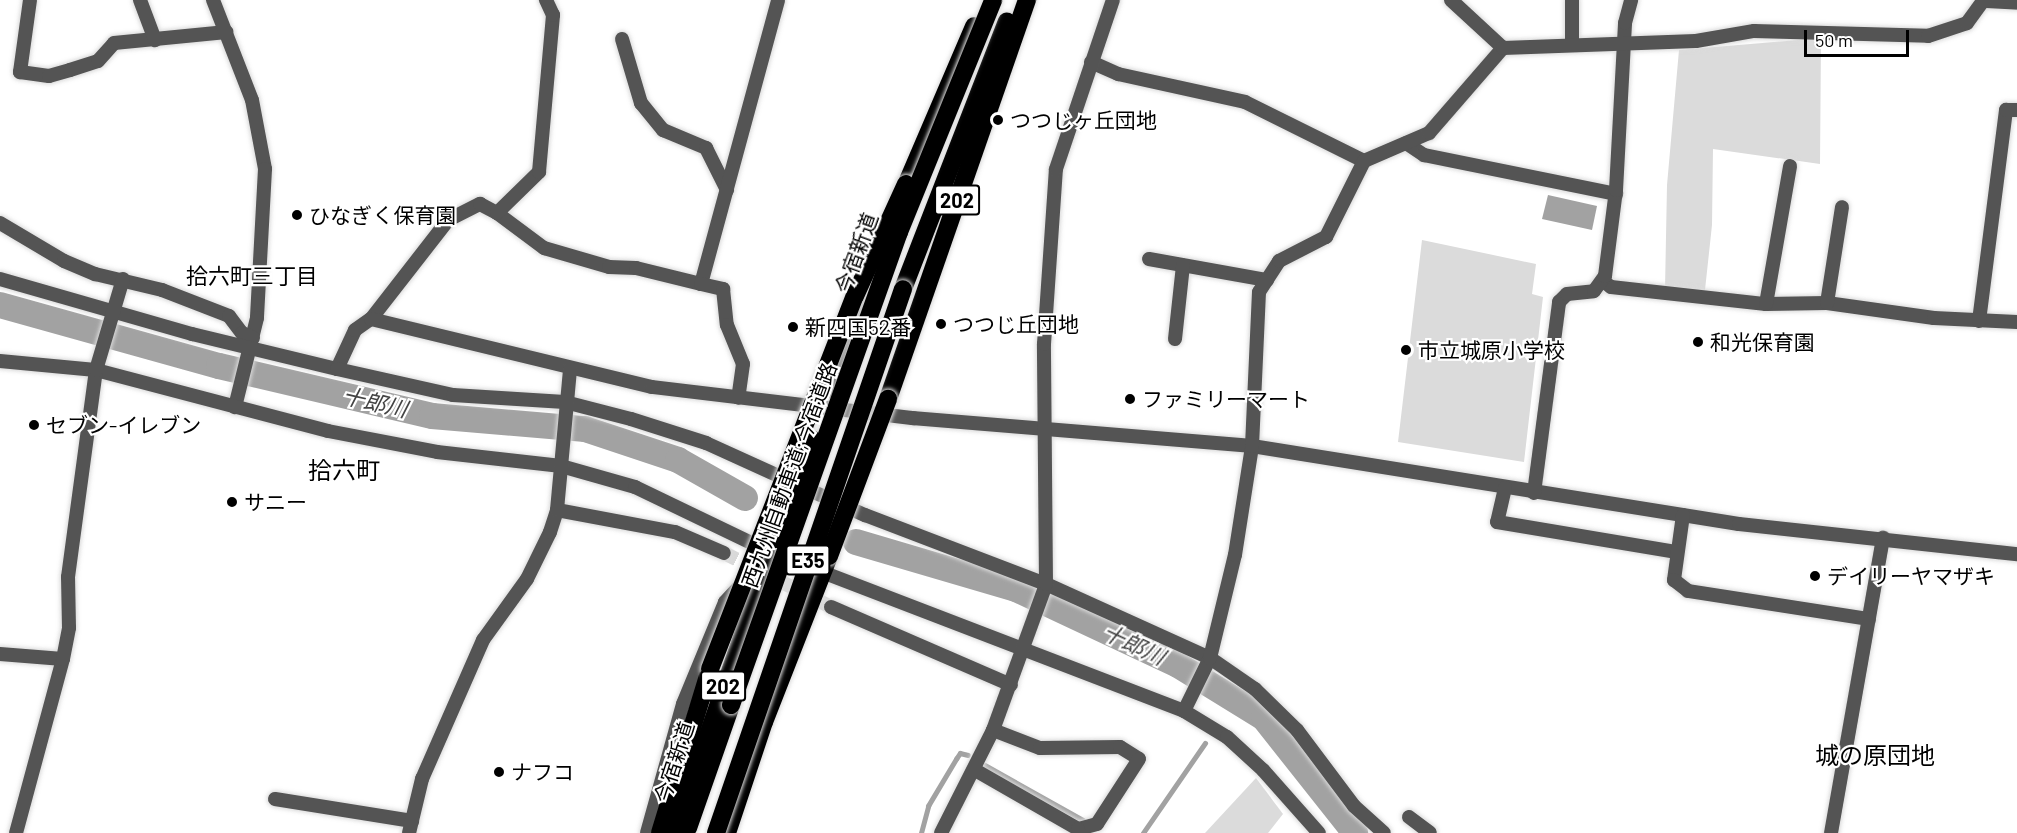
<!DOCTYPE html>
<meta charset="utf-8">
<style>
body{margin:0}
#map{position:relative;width:2017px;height:833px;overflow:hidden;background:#fff;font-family:Barlow,"Noto Sans JP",sans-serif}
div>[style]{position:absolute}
.green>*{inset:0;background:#dbdbdb}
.water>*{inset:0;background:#a2a2a2}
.stream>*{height:4.5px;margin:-2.25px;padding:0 2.25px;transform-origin:2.25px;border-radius:2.25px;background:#a2a2a2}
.river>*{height:26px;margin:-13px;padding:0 13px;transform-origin:13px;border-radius:13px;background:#a2a2a2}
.minor-tunnel>*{height:14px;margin-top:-7px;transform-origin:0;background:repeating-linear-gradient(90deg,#d9d9d9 0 14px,transparent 0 21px)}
.roads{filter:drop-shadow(0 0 2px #dbdbdb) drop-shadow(0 0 2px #dbdbdb)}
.minor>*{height:14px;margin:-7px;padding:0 7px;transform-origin:7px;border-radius:7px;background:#545454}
.highway>*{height:18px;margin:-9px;padding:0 9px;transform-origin:9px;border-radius:9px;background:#000}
.bridges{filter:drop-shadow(0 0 2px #dbdbdb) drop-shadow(0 0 2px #dbdbdb)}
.highway-bridge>*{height:18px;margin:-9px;padding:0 9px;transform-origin:9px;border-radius:9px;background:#000}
.dots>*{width:16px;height:16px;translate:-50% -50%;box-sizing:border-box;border:3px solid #fff;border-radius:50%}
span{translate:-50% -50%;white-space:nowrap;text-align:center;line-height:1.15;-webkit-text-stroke:4.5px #fff;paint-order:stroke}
.shield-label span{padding:2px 4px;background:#fff;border:2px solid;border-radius:4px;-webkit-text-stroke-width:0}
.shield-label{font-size:20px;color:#000;font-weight:700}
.poi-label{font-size:21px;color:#000}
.left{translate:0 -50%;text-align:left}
.street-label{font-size:21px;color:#000}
.neighbourhood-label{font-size:22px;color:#000}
.water-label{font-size:22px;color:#434343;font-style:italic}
.quarter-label{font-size:24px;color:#000}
.scale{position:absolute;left:1804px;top:30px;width:105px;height:27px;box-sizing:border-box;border:3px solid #000;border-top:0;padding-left:8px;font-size:18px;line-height:21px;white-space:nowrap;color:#000;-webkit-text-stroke:4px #fff;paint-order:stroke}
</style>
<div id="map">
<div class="green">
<div style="clip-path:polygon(1821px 38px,1820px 164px,1713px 149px,1712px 225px,1705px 290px,1665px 289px,1667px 185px,1679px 50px)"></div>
<div style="clip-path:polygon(1422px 240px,1536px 264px,1532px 294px,1543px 297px,1524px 462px,1398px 442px)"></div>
<div style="clip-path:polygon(1256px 778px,1283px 814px,1268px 833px,1205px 833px)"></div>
</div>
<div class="water">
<div style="clip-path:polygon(1548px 195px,1597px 206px,1592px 230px,1542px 219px)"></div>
</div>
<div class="stream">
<div style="left:985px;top:765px;width:112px;rotate:29.3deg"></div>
<div style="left:921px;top:833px;width:28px;rotate:-75deg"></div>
<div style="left:928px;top:806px;width:55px;rotate:-59.2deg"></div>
<div style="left:956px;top:759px;width:7px;rotate:-56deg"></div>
<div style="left:960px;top:753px;width:8px;rotate:14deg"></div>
<div style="left:1143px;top:833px;width:109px;rotate:-55.4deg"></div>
</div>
<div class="river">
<div style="left:0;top:305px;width:227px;rotate:15.6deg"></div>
<div style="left:219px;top:366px;width:219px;rotate:13.2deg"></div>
<div style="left:432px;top:416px;width:154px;rotate:4.9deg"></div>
<div style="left:585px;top:429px;width:98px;rotate:18.4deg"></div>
<div style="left:678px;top:460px;width:77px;rotate:29.6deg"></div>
<div style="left:856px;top:542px;width:167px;rotate:16.4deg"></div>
<div style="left:1016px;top:589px;width:179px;rotate:25.1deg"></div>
<div style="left:1178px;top:665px;width:101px;rotate:31.6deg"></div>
<div style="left:1264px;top:718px;width:147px;rotate:51.6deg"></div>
</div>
<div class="minor-tunnel">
<div style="left:724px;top:553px;width:120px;rotate:26.8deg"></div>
</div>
<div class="roads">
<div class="minor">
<div style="left:30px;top:0;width:73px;rotate:97.9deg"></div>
<div style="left:20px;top:72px;width:29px;rotate:8deg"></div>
<div style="left:49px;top:76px;width:22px;rotate:-16deg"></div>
<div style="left:70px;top:70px;width:29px;rotate:-18deg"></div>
<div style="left:98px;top:61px;width:24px;rotate:-48deg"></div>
<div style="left:114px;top:43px;width:113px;rotate:-5.6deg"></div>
<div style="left:140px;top:0;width:43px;rotate:69.4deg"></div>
<div style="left:213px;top:0;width:107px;rotate:68.7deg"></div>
<div style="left:252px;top:100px;width:70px;rotate:79.3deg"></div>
<div style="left:265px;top:169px;width:149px;rotate:93.1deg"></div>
<div style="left:257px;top:318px;width:92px;rotate:103.9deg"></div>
<div style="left:1451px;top:0;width:71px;rotate:42.7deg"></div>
<div style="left:1572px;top:0;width:45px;rotate:90deg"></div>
<div style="left:1984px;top:1px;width:33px;rotate:3deg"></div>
<div style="left:622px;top:39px;width:67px;rotate:73.5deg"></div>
<div style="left:641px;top:103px;width:35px;rotate:51deg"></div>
<div style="left:663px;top:130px;width:47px;rotate:22.7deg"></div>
<div style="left:706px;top:148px;width:47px;rotate:63.4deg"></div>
<div style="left:1091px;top:62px;width:30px;rotate:24deg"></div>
<div style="left:1118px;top:74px;width:130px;rotate:12.4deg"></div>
<div style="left:1245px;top:102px;width:133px;rotate:26.4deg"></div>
<div style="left:1406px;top:143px;width:22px;rotate:34deg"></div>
<div style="left:1424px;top:155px;width:196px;rotate:11.5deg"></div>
<div style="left:497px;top:213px;width:59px;rotate:36.7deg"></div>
<div style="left:544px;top:248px;width:68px;rotate:16.3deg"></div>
<div style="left:609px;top:267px;width:27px;rotate:2deg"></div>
<div style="left:636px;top:268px;width:67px;rotate:13.8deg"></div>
<div style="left:701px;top:284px;width:294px;rotate:-74.8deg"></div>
<div style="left:0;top:223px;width:74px;rotate:30.7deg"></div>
<div style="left:64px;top:261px;width:34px;rotate:23deg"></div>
<div style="left:95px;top:274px;width:69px;rotate:13.4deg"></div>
<div style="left:162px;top:290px;width:72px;rotate:21.2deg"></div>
<div style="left:229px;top:316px;width:21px;rotate:53deg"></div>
<div style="left:242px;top:333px;width:12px;rotate:24deg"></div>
<div style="left:1149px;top:259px;width:120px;rotate:10.1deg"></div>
<div style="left:0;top:279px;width:200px;rotate:16deg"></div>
<div style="left:192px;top:334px;width:149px;rotate:13.6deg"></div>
<div style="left:337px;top:369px;width:43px;rotate:-65.2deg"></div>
<div style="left:355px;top:330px;width:19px;rotate:-35deg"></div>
<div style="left:371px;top:319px;width:125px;rotate:-52.1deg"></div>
<div style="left:448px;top:220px;width:36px;rotate:-27deg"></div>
<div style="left:480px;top:204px;width:19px;rotate:28deg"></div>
<div style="left:497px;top:213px;width:59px;rotate:-44.3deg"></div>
<div style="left:539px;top:172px;width:158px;rotate:-84.9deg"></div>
<div style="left:553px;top:15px;width:17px;rotate:-115deg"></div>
<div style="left:1603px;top:281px;width:10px;rotate:37deg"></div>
<div style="left:1611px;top:287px;width:156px;rotate:6.3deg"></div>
<div style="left:1766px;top:304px;width:61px;rotate:-0.9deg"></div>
<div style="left:1827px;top:303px;width:108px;rotate:8deg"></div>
<div style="left:1934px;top:318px;width:83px;rotate:2.8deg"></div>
<div style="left:701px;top:284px;width:23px;rotate:13deg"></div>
<div style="left:723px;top:289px;width:36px;rotate:84deg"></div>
<div style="left:727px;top:325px;width:42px;rotate:67.7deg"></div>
<div style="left:743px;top:364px;width:34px;rotate:98deg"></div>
<div style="left:1827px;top:303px;width:97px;rotate:-81.1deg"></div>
<div style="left:1766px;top:304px;width:140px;rotate:-80.1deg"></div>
<div style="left:371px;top:319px;width:289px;rotate:13.6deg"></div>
<div style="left:652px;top:387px;width:263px;rotate:6.8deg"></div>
<div style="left:913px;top:418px;width:340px;rotate:4.7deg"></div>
<div style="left:1252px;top:446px;width:493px;rotate:9.1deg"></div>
<div style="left:1739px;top:524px;width:280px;rotate:6.2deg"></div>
<div style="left:1979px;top:321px;width:213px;rotate:-82.7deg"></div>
<div style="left:2006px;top:110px;width:11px"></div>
<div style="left:1175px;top:339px;width:74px;rotate:-83.8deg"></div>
<div style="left:0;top:361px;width:96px;rotate:5.4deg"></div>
<div style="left:96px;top:370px;width:240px;rotate:14.7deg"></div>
<div style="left:328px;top:431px;width:111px;rotate:10.9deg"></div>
<div style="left:437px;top:452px;width:125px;rotate:6.4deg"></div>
<div style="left:561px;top:466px;width:77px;rotate:15.8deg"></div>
<div style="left:635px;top:487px;width:150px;rotate:25.7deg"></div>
<div style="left:770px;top:552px;width:443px;rotate:21deg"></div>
<div style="left:1184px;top:711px;width:50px;rotate:31.2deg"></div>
<div style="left:1227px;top:737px;width:49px;rotate:42.5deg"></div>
<div style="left:1263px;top:770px;width:84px;rotate:48.4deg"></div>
<div style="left:337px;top:369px;width:119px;rotate:12.6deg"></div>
<div style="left:453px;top:395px;width:112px;rotate:3.6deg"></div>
<div style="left:565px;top:402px;width:68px;rotate:14.4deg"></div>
<div style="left:631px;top:419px;width:79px;rotate:17.7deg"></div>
<div style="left:706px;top:443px;width:175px;rotate:24.4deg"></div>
<div style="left:865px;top:515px;width:194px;rotate:20.9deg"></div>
<div style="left:1046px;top:584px;width:180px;rotate:24.3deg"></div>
<div style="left:1210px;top:658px;width:55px;rotate:34.6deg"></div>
<div style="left:1255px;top:689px;width:59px;rotate:44.3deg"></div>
<div style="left:1297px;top:730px;width:95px;rotate:53.1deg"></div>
<div style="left:1354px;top:806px;width:40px;rotate:42deg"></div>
<div style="left:1505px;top:488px;width:35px;rotate:103deg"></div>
<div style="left:1497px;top:522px;width:181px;rotate:9.5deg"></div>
<div style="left:1534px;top:493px;width:193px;rotate:-82.5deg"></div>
<div style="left:1559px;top:302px;width:11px;rotate:-45deg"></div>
<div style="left:1567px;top:294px;width:27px;rotate:-6deg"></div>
<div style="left:1594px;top:291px;width:19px;rotate:-54deg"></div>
<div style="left:1605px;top:276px;width:87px;rotate:-82.7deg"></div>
<div style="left:1616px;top:190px;width:167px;rotate:-86.9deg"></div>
<div style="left:1625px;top:23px;width:24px;rotate:-75deg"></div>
<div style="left:557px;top:510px;width:120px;rotate:10.6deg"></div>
<div style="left:675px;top:532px;width:53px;rotate:23.2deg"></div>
<div style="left:1683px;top:515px;width:66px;rotate:97.9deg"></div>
<div style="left:1674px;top:580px;width:18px;rotate:38deg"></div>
<div style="left:1688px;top:591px;width:183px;rotate:8.8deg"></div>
<div style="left:831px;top:607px;width:196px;rotate:23.4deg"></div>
<div style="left:0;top:654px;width:63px;rotate:4.5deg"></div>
<div style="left:1184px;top:711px;width:59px;rotate:-63.9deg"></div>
<div style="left:1210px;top:658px;width:106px;rotate:-76.4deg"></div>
<div style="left:1235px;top:555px;width:110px;rotate:-81.1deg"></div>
<div style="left:1252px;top:446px;width:154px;rotate:-87.4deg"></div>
<div style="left:1259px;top:292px;width:37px;rotate:-57deg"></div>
<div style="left:1279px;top:261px;width:53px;rotate:-27.1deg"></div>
<div style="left:1326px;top:237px;width:85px;rotate:-63.4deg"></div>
<div style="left:1364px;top:161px;width:71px;rotate:-23.3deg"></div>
<div style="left:1429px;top:133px;width:113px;rotate:-49deg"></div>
<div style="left:1503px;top:48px;width:193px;rotate:-2.1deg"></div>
<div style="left:1696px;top:41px;width:59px;rotate:-9.8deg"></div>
<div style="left:1754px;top:31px;width:174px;rotate:1.6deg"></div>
<div style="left:1928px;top:36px;width:41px;rotate:-18.4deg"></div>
<div style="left:1967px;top:23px;width:29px;rotate:-54deg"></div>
<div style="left:993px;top:730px;width:50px;rotate:21deg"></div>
<div style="left:1040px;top:748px;width:80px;rotate:-0.7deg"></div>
<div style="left:1120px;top:747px;width:22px;rotate:32deg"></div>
<div style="left:1139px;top:759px;width:77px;rotate:122.9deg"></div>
<div style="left:1097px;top:824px;width:20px;rotate:165deg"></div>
<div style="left:975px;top:770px;width:119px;rotate:29.8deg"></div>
<div style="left:1078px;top:829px;width:4px;rotate:90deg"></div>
<div style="left:275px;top:799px;width:139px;rotate:9.1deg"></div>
<div style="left:1409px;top:817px;width:26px;rotate:37deg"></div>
<div style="left:16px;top:833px;width:180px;rotate:-74.9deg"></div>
<div style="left:63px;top:659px;width:32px;rotate:-79deg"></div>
<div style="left:69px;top:628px;width:51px;rotate:-91.1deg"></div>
<div style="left:68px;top:577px;width:209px;rotate:-82.3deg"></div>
<div style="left:96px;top:370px;width:95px;rotate:-73.5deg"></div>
<div style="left:409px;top:833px;width:56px;rotate:-76.5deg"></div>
<div style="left:422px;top:779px;width:152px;rotate:-66.3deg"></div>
<div style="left:483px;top:640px;width:75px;rotate:-54.2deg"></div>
<div style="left:527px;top:579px;width:52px;rotate:-63.9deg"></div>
<div style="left:550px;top:532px;width:23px;rotate:-72deg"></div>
<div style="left:557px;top:510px;width:142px;rotate:-84.7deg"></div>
<div style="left:647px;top:833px;width:134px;rotate:-74.4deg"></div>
<div style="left:683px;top:704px;width:110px;rotate:-67.6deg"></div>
<div style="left:725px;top:602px;width:21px;rotate:-47deg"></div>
<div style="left:941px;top:833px;width:115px;rotate:-63.2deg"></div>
<div style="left:993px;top:730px;width:155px;rotate:-70deg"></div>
<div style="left:1046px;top:584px;width:240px;rotate:-90.5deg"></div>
<div style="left:1044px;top:344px;width:175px;rotate:-86.1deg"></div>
<div style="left:1056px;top:169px;width:178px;rotate:-71.4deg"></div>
<div style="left:1831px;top:833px;width:300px;rotate:-80deg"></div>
</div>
<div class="highway">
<div style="left:900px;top:199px;width:188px;rotate:-66.8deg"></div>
<div style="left:903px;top:289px;width:287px;rotate:-68.8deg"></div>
<div style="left:830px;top:389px;width:109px;rotate:-69.6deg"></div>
<div style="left:888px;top:399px;width:423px;rotate:-70.8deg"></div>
<div style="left:688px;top:828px;width:130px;rotate:-70.7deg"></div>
<div style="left:660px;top:833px;width:171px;rotate:-73deg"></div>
<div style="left:674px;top:833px;width:311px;rotate:-70.9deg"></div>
<div style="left:727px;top:833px;width:117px;rotate:-71.6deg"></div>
<div style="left:764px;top:722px;width:178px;rotate:-68.6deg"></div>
</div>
</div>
<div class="bridges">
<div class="highway-bridge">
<div style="left:776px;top:539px;width:106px;rotate:-70.2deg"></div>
<div style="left:829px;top:556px;width:168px;rotate:-69.4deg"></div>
<div style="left:710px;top:669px;width:400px;rotate:-68.8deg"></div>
<div style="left:855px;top:296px;width:123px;rotate:-65.5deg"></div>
<div style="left:731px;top:705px;width:502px;rotate:-70.45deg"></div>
<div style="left:899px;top:232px;width:250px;rotate:-67.9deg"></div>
<div style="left:716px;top:833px;width:575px;rotate:-71.03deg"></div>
</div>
</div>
<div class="dots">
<div style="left:998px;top:120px;background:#000"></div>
<div style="left:297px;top:215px;background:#000"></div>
<div style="left:941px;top:324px;background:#000"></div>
<div style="left:793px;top:327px;background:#000"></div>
<div style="left:1698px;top:342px;background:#000"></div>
<div style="left:1406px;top:350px;background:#000"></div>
<div style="left:1130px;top:399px;background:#000"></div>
<div style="left:34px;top:425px;background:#000"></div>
<div style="left:232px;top:502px;background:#000"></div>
<div style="left:1815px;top:576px;background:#000"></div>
<div style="left:499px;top:772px;background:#000"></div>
</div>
<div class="shield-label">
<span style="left:957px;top:200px">202</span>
<span style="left:808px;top:560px">E35</span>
<span style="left:723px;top:686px">202</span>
</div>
<div class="poi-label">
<span class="left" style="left:1010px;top:120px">つつじヶ丘団地</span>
<span class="left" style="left:309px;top:215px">ひなぎく保育園</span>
<span class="left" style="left:953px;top:324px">つつじ丘団地</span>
<span class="left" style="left:805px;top:327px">新四国52番</span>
<span class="left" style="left:1710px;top:342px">和光保育園</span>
<span class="left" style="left:1418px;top:350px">市立城原小学校</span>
<span class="left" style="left:1142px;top:399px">ファミリーマート</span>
<span class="left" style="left:46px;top:425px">セブン-イレブン</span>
<span class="left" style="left:244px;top:502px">サニー</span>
<span class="left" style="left:1827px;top:576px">デイリーヤマザキ</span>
<span class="left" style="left:511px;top:772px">ナフコ</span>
</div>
<div class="street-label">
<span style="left:856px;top:253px;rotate:-70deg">今宿新道</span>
<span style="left:789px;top:475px;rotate:-70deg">西九州自動車道;今宿道路</span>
<span style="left:674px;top:762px;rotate:-72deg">今宿新道</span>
</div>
<div class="neighbourhood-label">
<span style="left:252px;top:276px">拾六町三丁目</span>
</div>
<div class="water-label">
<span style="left:375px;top:402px;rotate:13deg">十郎川</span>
<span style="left:1134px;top:644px;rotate:25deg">十郎川</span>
</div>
<div class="quarter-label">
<span style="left:344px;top:470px">拾六町</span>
<span style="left:1875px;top:755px">城の原団地</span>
</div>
<div class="scale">50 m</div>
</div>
